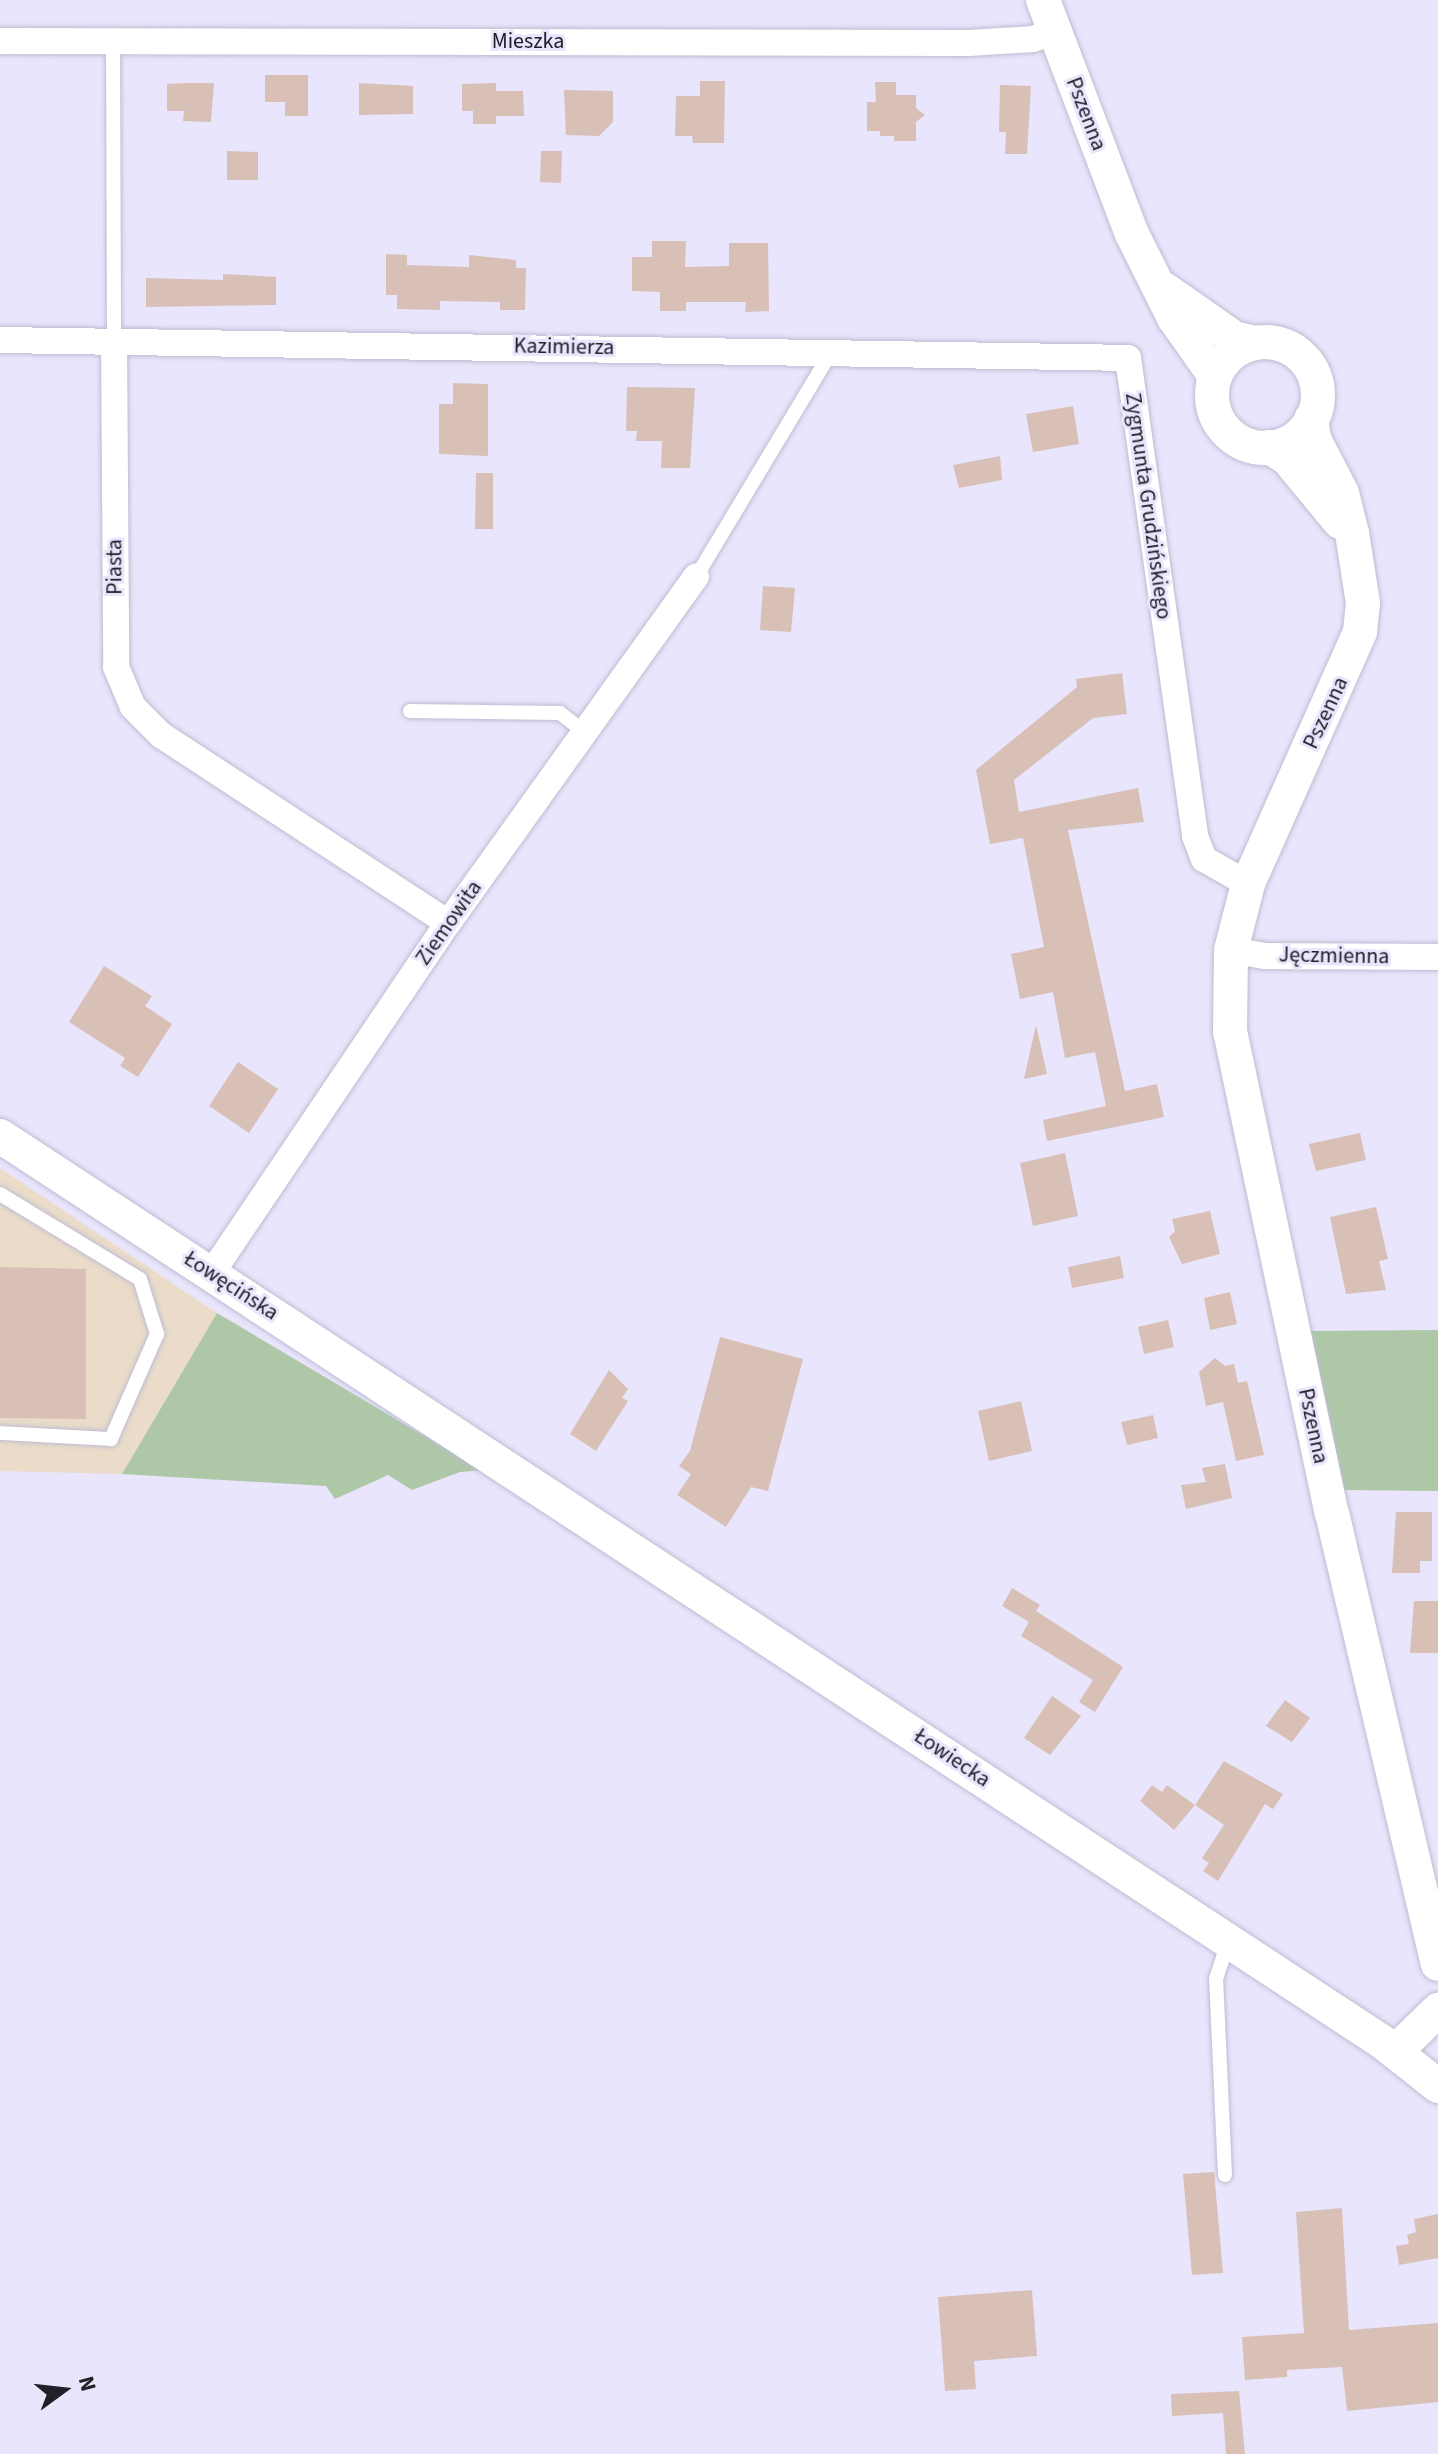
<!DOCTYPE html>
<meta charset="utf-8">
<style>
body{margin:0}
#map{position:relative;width:1438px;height:2454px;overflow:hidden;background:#e8e5fc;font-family:"Source Sans 3",sans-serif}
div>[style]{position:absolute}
.industrial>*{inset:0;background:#eadcc9}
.green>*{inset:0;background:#aec8a7}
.building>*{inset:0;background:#d9c0b7}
.roads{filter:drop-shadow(0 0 2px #bfbcd2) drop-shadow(0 0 2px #bfbcd2)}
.service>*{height:14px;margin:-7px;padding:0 7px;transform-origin:7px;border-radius:7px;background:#fff}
.minor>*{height:26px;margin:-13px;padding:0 13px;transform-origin:13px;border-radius:13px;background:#fff}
.tertiary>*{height:34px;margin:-17px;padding:0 17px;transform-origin:17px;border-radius:17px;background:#fff}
.tertiary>.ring{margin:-17px;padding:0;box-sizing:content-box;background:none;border:34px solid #fff;border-radius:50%}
span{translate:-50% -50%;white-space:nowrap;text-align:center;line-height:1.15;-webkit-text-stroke:6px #e8e5fc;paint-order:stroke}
.street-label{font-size:22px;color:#212028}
.north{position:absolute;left:24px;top:2350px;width:80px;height:80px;-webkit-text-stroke:6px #e8e5fc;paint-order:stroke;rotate:75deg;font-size:22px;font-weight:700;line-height:32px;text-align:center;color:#212028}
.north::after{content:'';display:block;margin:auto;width:28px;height:36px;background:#212028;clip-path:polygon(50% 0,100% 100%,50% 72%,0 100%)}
</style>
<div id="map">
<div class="industrial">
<div style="clip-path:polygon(0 1168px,217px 1313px,122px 1474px,0 1471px)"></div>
</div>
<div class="green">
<div style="clip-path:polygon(217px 1313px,482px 1470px,460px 1472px,412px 1490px,388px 1475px,335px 1499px,326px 1486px,122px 1474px)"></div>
<div style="clip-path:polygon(1438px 1330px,1438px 1491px,1344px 1490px,1309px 1331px)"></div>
</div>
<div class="building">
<div style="clip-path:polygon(265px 75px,308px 75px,308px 116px,285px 116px,285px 102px,265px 102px)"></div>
<div style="clip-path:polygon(700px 81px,725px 81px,724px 143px,693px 143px,692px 136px,675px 136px,676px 96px,700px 96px)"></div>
<div style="clip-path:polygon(875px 82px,896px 82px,896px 95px,916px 95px,916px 108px,925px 115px,916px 122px,916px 141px,894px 141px,894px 136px,880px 136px,880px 131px,867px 131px,867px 102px,876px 102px)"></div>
<div style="clip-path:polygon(184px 83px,214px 83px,211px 122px,183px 121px,184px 111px,167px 111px,167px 84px)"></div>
<div style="clip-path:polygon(359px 83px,413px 86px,413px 114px,359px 115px)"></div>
<div style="clip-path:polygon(496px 83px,496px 91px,523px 91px,524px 116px,496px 116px,496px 124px,473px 124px,473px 111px,462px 111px,462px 84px)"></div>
<div style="clip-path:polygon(1000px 85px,1031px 86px,1027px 154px,1005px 154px,1006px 132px,999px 132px)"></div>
<div style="clip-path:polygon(564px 90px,613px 91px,613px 122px,599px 136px,566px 135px)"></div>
<div style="clip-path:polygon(227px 151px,258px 152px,258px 180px,227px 180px)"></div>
<div style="clip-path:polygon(541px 151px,562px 151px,561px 183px,540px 182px)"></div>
<div style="clip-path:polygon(652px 241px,686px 241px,685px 267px,729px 266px,729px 243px,768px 243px,769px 311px,745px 312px,746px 302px,686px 302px,686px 311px,660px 311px,660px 292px,632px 291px,632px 257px,652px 257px)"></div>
<div style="clip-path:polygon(386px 254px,407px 255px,407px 265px,469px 267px,469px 255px,516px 260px,516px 268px,526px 268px,525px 310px,500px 310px,500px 302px,440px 301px,440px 310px,397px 309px,397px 295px,386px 295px)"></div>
<div style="clip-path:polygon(223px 274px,276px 277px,276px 305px,146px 307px,146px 278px,223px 280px)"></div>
<div style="clip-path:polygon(453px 383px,488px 384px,488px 456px,439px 454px,439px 404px,453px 404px)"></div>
<div style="clip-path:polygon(627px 387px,695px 388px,690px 468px,661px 468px,662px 441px,636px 441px,637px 431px,626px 431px)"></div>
<div style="clip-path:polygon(1073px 406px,1079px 444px,1033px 452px,1026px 414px)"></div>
<div style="clip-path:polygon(1000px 456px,1002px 480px,959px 488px,953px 465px)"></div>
<div style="clip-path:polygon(476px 473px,493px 473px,493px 529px,475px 529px)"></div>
<div style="clip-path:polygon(763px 586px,795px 588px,791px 632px,760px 630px)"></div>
<div style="clip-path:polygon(1122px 673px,1127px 714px,1093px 718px,1014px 780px,1019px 812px,1138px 788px,1144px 822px,1068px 830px,1125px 1091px,1157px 1084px,1164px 1117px,1047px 1141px,1043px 1120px,1106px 1106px,1095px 1052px,1065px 1058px,1053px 992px,1020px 999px,1011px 954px,1044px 947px,1023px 838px,990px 844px,976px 770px,1077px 687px,1076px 679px)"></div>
<div style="clip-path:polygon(104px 966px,152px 996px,145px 1006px,172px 1024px,138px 1077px,120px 1066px,125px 1058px,69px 1022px)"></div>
<div style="clip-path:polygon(1036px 1025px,1047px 1074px,1024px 1079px)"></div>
<div style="clip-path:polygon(238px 1062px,278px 1089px,249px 1133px,209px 1106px)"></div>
<div style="clip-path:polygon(1360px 1133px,1366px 1160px,1316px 1171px,1309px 1144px)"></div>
<div style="clip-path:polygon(1065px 1153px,1078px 1216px,1033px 1226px,1020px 1163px)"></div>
<div style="clip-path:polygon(1376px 1207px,1388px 1259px,1379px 1261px,1386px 1290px,1346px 1294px,1330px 1217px)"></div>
<div style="clip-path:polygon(1210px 1211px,1220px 1254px,1182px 1264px,1169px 1237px,1175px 1231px,1172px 1219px)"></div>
<div style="clip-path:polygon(1120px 1256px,1124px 1278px,1072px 1288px,1068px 1267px)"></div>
<div style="clip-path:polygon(0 1267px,86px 1269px,86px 1419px,0 1418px)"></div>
<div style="clip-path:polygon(1230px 1292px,1237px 1324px,1210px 1330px,1204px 1298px)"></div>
<div style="clip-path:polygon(1168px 1320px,1174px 1347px,1144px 1354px,1138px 1327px)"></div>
<div style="clip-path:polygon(720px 1337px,803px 1359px,768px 1491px,751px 1487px,726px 1527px,677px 1495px,691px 1474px,679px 1466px,690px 1451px)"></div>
<div style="clip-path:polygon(1215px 1358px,1225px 1366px,1234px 1364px,1238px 1383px,1247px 1381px,1264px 1455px,1236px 1461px,1223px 1402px,1206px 1406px,1199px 1372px)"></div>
<div style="clip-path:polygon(609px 1370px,628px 1389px,622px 1398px,628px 1401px,596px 1451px,570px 1434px)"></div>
<div style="clip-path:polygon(1021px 1401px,1032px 1451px,989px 1461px,978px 1411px)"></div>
<div style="clip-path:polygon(1153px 1415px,1158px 1438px,1127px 1445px,1121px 1422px)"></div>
<div style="clip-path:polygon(1225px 1464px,1232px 1498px,1186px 1509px,1181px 1485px,1206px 1482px,1202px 1468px)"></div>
<div style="clip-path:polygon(1396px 1512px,1432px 1512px,1432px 1561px,1420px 1561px,1420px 1573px,1392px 1573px)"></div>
<div style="clip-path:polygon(1012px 1588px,1040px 1605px,1036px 1611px,1123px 1667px,1095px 1712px,1079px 1702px,1093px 1680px,1021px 1636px,1029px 1622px,1002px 1606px)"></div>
<div style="clip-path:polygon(1414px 1601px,1438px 1601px,1438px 1653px,1410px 1653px)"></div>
<div style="clip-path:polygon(1052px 1696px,1081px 1716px,1050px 1755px,1024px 1738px)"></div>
<div style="clip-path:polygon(1285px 1700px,1310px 1718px,1292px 1742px,1266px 1726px)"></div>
<div style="clip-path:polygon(1224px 1761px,1283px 1794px,1273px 1809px,1265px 1804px,1218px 1881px,1203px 1871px,1209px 1863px,1202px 1858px,1224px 1825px,1195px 1805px)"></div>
<div style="clip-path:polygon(1152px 1785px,1162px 1792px,1167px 1785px,1195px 1805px,1174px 1830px,1140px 1801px)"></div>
<div style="clip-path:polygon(1214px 2172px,1223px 2273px,1192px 2275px,1183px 2174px)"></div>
<div style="clip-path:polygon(1342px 2208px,1349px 2330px,1438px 2323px,1438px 2402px,1347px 2411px,1342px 2367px,1287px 2370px,1287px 2377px,1245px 2380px,1242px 2337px,1304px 2333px,1296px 2212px)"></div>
<div style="clip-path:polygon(1438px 2214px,1438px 2258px,1399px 2265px,1396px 2246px,1409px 2244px,1407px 2235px,1416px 2232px,1414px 2219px)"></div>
<div style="clip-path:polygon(1032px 2290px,1037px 2356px,974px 2361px,976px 2389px,945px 2391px,938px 2297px)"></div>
<div style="clip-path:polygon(1239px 2391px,1245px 2454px,1226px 2454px,1223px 2413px,1172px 2416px,1171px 2394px)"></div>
</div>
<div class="roads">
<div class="service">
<div style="left:113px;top:42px;width:298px;rotate:89.8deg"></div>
<div style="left:696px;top:577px;width:262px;rotate:-59deg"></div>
<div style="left:410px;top:711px;width:150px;rotate:0.8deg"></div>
<div style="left:560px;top:713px;width:31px;rotate:38deg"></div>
<div style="left:0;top:1194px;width:164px;rotate:31.3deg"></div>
<div style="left:140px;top:1279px;width:58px;rotate:72.8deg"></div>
<div style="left:157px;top:1334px;width:115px;rotate:113.7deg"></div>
<div style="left:111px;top:1439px;width:111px;rotate:-176.9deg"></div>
<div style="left:1225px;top:2175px;width:196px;rotate:-92.6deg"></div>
<div style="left:1216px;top:1979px;width:39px;rotate:-72deg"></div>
</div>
<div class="minor">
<div style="left:0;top:41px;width:969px;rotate:0.12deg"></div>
<div style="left:969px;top:43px;width:64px;rotate:-3.6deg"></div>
<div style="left:1033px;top:39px;width:23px;rotate:-20deg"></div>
<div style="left:0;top:340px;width:1128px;rotate:0.91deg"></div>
<div style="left:1128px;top:358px;width:483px;rotate:82deg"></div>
<div style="left:1195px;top:836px;width:25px;rotate:69deg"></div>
<div style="left:1204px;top:859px;width:51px;rotate:29.6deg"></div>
<div style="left:114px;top:340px;width:327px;rotate:89.6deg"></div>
<div style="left:116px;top:667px;width:43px;rotate:67deg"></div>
<div style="left:133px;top:707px;width:40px;rotate:45deg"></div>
<div style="left:161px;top:735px;width:343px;rotate:33.2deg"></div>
<div style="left:1231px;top:950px;width:35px;rotate:10deg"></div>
<div style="left:1265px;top:956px;width:173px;rotate:0.3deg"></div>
<div style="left:211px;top:1274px;width:424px;rotate:-56deg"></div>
<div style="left:448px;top:923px;width:426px;rotate:-54.4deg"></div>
</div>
<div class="tertiary">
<div style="left:1043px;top:0;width:250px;rotate:69.2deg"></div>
<div style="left:1132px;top:234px;width:94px;rotate:63.4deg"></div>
<div style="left:1174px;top:318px;width:71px;rotate:54.7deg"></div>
<div style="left:1164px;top:289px;width:85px;rotate:35deg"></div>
<div style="left:1234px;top:338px;width:22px;rotate:13deg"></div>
<div class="ring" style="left:1212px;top:342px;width:72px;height:72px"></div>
<div style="left:1311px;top:419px;width:20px;rotate:81deg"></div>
<div style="left:1314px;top:439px;width:61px;rotate:62.6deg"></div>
<div style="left:1342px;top:493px;width:41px;rotate:76deg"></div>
<div style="left:1352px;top:533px;width:71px;rotate:81.1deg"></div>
<div style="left:1363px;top:603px;width:29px;rotate:96deg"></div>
<div style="left:1360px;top:632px;width:276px;rotate:114deg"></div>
<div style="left:1248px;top:884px;width:68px;rotate:104.4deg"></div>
<div style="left:1231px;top:950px;width:81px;rotate:90.7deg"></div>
<div style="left:1230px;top:1031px;width:493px;rotate:78.1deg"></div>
<div style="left:1332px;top:1513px;width:463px;rotate:76.8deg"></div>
<div style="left:1269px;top:447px;width:21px;rotate:31deg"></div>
<div style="left:1287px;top:458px;width:83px;rotate:50.4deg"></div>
<div style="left:0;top:1136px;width:1651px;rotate:33.24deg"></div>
<div style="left:1381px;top:2041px;width:73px;rotate:38.3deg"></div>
<div style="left:1396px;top:2051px;width:59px;rotate:-44.3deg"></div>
</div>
</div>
<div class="street-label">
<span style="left:528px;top:42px">Mieszka</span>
<span style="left:1086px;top:114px;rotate:69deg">Pszenna</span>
<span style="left:564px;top:347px;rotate:1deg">Kazimierza</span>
<span style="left:1148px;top:506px;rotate:82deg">Zygmunta Grudzińskiego</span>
<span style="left:115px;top:567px;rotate:-90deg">Piasta</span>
<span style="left:1326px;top:713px;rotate:-65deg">Pszenna</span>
<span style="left:449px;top:923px;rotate:-55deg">Ziemowita</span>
<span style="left:1334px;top:956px;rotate:1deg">Jęczmienna</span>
<span style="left:231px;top:1286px;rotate:33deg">Łowęcińska</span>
<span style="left:1313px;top:1426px;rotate:78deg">Pszenna</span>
<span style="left:952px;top:1758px;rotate:34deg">Łowiecka</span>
</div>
<div class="north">N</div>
</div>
